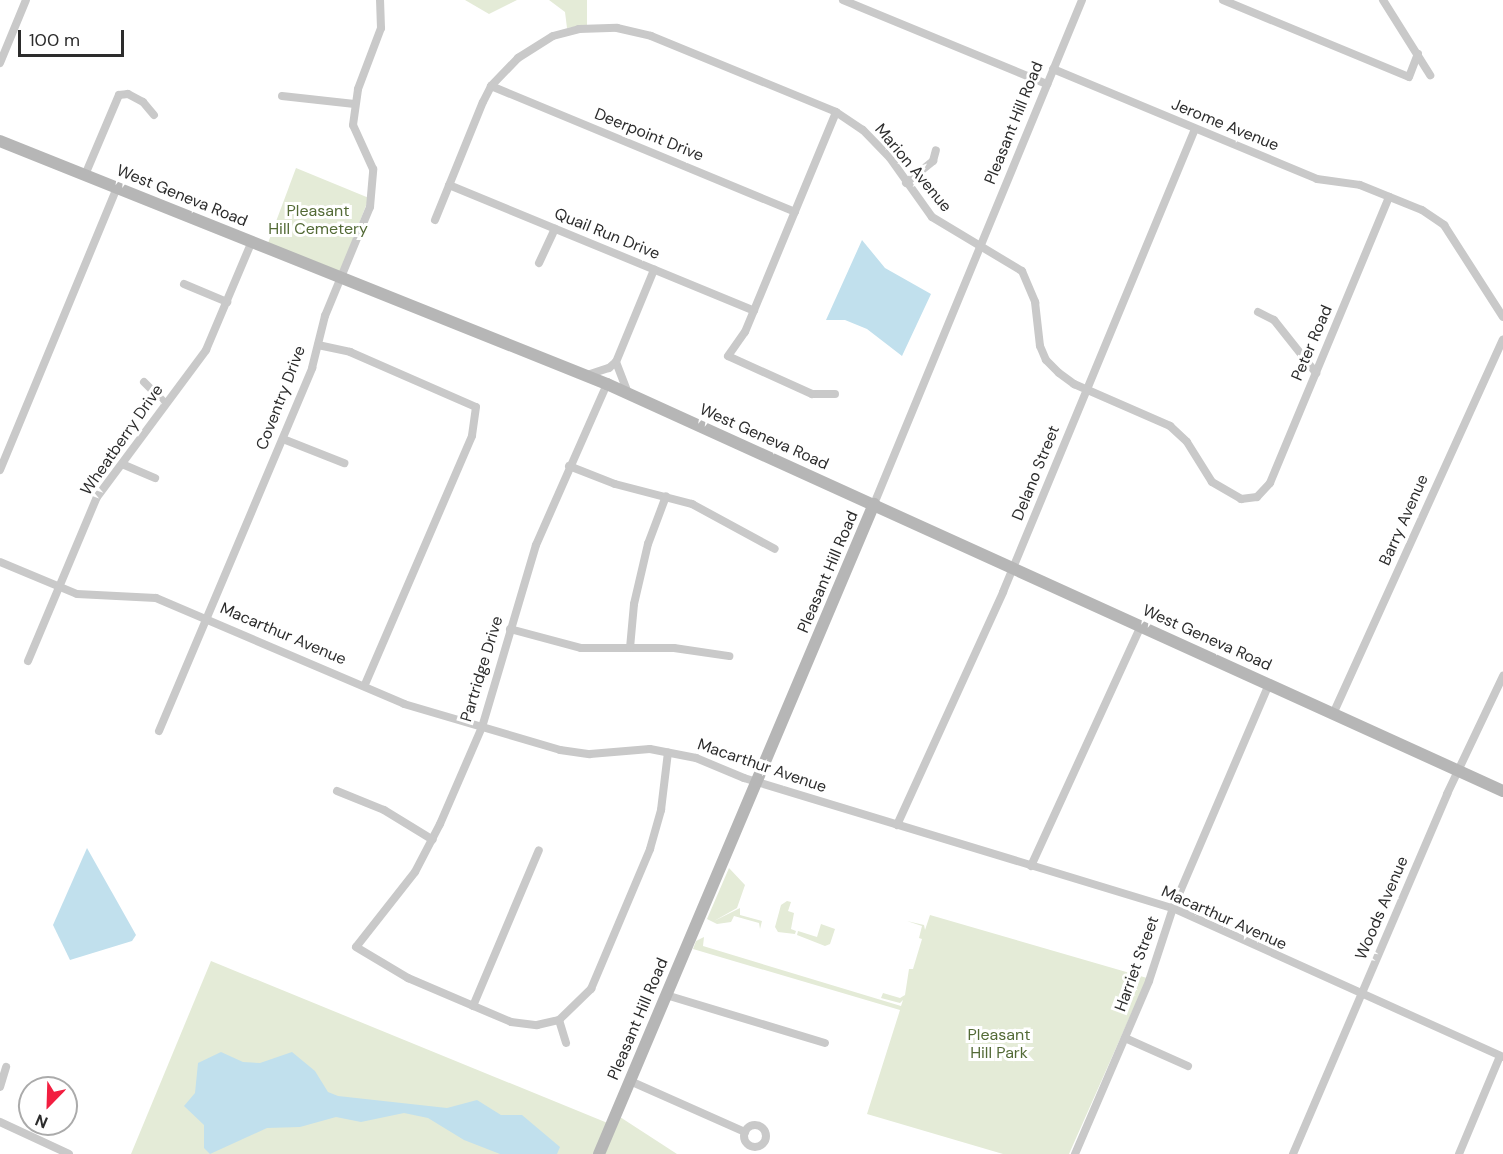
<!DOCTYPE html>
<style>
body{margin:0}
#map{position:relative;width:1503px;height:1154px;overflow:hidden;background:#fff;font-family:"DM Sans",sans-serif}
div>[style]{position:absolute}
.green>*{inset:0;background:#e4ebd7}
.water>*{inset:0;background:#c1e0ed}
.street>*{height:8px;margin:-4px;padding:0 4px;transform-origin:4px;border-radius:4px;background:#c9c9c9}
.street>.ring{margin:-4px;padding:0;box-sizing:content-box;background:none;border:8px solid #c9c9c9;border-radius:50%}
.secondary>*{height:12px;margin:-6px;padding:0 6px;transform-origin:6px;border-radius:6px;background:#b6b6b6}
span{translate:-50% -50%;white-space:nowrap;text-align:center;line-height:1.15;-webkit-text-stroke:6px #fff;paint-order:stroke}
.street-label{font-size:16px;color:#2c2c2c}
.park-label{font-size:16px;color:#536a36}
.north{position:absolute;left:18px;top:1076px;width:60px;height:60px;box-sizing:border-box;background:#fff;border:2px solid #ababab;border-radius:50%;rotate:203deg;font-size:16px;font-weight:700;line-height:24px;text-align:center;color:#2c2c2c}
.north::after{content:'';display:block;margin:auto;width:21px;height:27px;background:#f21e40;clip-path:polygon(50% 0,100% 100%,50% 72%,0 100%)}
.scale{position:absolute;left:18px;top:30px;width:106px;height:27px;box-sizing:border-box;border:3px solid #2c2c2c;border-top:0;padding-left:8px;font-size:18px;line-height:21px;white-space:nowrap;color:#2c2c2c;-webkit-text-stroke:4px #fff;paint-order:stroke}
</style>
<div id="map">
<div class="green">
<div style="clip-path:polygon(465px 0,517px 0,489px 14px)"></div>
<div style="clip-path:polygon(549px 0,587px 0,587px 26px,567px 28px,565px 12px)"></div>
<div style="clip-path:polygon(296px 168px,369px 198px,340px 272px,268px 243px)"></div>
<div style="clip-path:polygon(729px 868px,745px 885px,737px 908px,714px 921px,740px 908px,740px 915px,762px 921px,760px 929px,759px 923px,734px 916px,731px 922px,717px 924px,707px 919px)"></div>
<div style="clip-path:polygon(787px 901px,791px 902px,788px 911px,794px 913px,791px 929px,796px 931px,795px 934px,778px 932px,775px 927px,781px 905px)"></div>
<div style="clip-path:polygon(930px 915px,1147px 978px,1069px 1154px,1003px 1154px,867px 1114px,900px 1010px,693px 949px,696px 941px,704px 937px,703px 946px,901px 1006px,903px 1000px,900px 1003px,881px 998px,883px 993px,900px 998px,905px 995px,909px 969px,913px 969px,922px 939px,919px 938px,922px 926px,907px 921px,924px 925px,925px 930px)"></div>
<div style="clip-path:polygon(821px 924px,835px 929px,830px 944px,825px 946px,797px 935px,798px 931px,817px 937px)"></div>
<div style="clip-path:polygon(211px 961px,610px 1124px,597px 1154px,131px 1154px)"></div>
<div style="clip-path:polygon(620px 1117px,677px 1154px,605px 1154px)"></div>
</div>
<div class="water">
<div style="clip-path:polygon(862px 240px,885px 268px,931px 294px,902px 356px,867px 329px,845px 320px,826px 320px)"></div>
<div style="clip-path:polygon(87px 848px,136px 935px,132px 941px,70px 960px,53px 925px)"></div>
<div style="clip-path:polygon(221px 1052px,243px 1062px,260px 1063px,292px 1052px,315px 1071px,328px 1092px,338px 1096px,447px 1108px,477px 1100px,501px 1115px,522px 1115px,560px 1147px,557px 1154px,500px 1154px,464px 1140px,428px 1118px,404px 1113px,361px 1122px,336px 1117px,300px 1127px,267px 1128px,210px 1154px,204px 1148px,204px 1125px,184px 1106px,195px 1093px,198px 1063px)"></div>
</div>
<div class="street">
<div style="left:843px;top:0;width:221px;rotate:22.4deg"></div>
<div style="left:1223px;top:0;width:201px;rotate:22.5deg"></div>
<div style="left:1409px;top:77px;width:25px;rotate:-69deg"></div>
<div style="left:1383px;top:0;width:89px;rotate:57.9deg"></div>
<div style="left:0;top:63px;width:68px;rotate:-67.6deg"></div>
<div style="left:1053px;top:69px;width:286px;rotate:22.6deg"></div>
<div style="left:1317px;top:179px;width:43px;rotate:7.9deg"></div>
<div style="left:1360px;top:185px;width:67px;rotate:22deg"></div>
<div style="left:1422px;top:210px;width:27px;rotate:34deg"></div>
<div style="left:1444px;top:225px;width:109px;rotate:57.3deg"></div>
<div style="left:491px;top:86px;width:329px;rotate:22.5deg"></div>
<div style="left:282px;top:96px;width:73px;rotate:6.3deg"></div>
<div style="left:85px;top:175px;width:87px;rotate:-67deg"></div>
<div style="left:119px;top:95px;width:9px;rotate:-6deg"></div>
<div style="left:128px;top:94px;width:17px;rotate:28deg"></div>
<div style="left:143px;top:102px;width:17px;rotate:50deg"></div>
<div style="left:906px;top:183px;width:35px;rotate:-39deg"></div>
<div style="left:933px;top:161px;width:11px;rotate:-75deg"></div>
<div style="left:449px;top:185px;width:330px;rotate:22.4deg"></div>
<div style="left:435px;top:220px;width:127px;rotate:-67.9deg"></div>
<div style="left:483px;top:102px;width:18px;rotate:-63deg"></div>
<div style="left:491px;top:86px;width:39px;rotate:-46deg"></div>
<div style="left:518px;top:58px;width:41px;rotate:-32.2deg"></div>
<div style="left:553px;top:36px;width:27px;rotate:-15deg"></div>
<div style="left:579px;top:29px;width:38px;rotate:-2deg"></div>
<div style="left:617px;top:28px;width:35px;rotate:13deg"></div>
<div style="left:651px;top:36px;width:200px;rotate:22.3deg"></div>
<div style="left:836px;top:112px;width:32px;rotate:34deg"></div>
<div style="left:863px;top:130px;width:39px;rotate:46deg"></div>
<div style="left:890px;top:158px;width:72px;rotate:54.6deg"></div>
<div style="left:932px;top:217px;width:105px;rotate:31deg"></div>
<div style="left:1022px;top:271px;width:34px;rotate:67deg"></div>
<div style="left:1035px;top:302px;width:44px;rotate:83.5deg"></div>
<div style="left:1040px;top:346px;width:15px;rotate:67deg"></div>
<div style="left:1046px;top:360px;width:18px;rotate:45deg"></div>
<div style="left:1059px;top:373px;width:19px;rotate:36deg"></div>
<div style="left:1074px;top:384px;width:105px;rotate:23.6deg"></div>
<div style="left:1170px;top:426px;width:23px;rotate:43deg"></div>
<div style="left:1187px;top:442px;width:47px;rotate:58deg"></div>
<div style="left:1212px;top:482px;width:34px;rotate:30deg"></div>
<div style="left:1241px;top:499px;width:16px;rotate:-7deg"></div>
<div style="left:1257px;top:497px;width:19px;rotate:-47deg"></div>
<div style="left:1270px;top:483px;width:310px;rotate:-67.4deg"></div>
<div style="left:539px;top:263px;width:38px;rotate:-65deg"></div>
<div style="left:184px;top:284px;width:47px;rotate:22.7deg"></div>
<div style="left:1258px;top:312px;width:18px;rotate:27deg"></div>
<div style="left:1274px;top:320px;width:68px;rotate:51.6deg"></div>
<div style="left:318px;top:345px;width:33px;rotate:12deg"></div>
<div style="left:350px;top:352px;width:137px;rotate:23.6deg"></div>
<div style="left:476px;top:407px;width:29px;rotate:98deg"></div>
<div style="left:472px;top:436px;width:271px;rotate:113.3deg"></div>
<div style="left:616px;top:362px;width:33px;rotate:69deg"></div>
<div style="left:587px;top:375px;width:23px;rotate:-18deg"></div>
<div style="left:609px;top:368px;width:9px;rotate:-41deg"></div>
<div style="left:616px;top:362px;width:100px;rotate:-67.6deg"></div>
<div style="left:144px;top:382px;width:30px;rotate:45deg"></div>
<div style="left:607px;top:384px;width:176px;rotate:113.8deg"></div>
<div style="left:536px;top:545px;width:190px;rotate:106.5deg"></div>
<div style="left:482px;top:727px;width:106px;rotate:113.4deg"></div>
<div style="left:440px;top:824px;width:54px;rotate:117.5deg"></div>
<div style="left:415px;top:872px;width:95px;rotate:128.2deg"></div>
<div style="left:356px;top:947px;width:61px;rotate:30.8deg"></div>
<div style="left:408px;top:978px;width:112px;rotate:23.1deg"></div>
<div style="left:511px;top:1022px;width:26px;rotate:7deg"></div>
<div style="left:537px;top:1025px;width:23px;rotate:-13deg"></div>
<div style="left:559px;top:1020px;width:45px;rotate:-44.1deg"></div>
<div style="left:591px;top:989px;width:152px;rotate:-67.1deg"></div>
<div style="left:650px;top:849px;width:41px;rotate:-74.2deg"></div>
<div style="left:661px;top:810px;width:58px;rotate:-83.1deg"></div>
<div style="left:835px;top:394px;width:23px;rotate:180deg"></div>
<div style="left:812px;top:394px;width:92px;rotate:-155.7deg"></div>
<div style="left:728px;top:356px;width:29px;rotate:-55deg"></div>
<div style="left:745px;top:332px;width:238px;rotate:-67.5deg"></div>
<div style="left:283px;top:439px;width:66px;rotate:21.5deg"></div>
<div style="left:122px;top:464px;width:36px;rotate:23deg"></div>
<div style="left:569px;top:466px;width:49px;rotate:21.4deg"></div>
<div style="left:615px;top:484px;width:80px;rotate:14.6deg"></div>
<div style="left:692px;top:504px;width:94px;rotate:28.5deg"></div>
<div style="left:0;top:470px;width:305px;rotate:-67.5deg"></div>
<div style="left:874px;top:504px;width:545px;rotate:-67.57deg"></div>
<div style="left:0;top:562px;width:83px;rotate:22.6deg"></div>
<div style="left:77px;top:594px;width:79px;rotate:2.9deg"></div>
<div style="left:156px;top:598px;width:270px;rotate:23.1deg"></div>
<div style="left:404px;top:704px;width:163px;rotate:16.4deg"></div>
<div style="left:560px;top:750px;width:30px;rotate:8deg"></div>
<div style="left:590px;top:754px;width:60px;rotate:-4.8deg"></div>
<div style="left:650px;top:749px;width:47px;rotate:11.1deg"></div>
<div style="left:696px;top:758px;width:52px;rotate:22.6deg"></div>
<div style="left:744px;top:778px;width:448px;rotate:16.9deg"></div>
<div style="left:1173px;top:908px;width:362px;rotate:24.3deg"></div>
<div style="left:510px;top:629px;width:73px;rotate:15deg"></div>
<div style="left:581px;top:648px;width:93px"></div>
<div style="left:674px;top:648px;width:56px;rotate:8.3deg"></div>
<div style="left:630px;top:648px;width:44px;rotate:-84.8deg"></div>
<div style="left:634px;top:604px;width:62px;rotate:-76.9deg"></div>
<div style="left:648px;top:544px;width:51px;rotate:-69.4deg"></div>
<div style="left:28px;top:661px;width:178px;rotate:-67.2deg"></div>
<div style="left:97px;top:497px;width:183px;rotate:-53.4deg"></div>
<div style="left:206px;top:350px;width:118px;rotate:-67.1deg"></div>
<div style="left:1333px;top:714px;width:411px;rotate:-65.6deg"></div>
<div style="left:159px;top:731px;width:394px;rotate:-67.1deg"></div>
<div style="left:312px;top:368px;width:54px;rotate:-76deg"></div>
<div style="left:325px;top:316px;width:118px;rotate:-67.6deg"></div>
<div style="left:370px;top:207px;width:38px;rotate:-85deg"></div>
<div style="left:373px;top:169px;width:48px;rotate:-114.4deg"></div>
<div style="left:353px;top:125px;width:36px;rotate:-82deg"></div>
<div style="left:358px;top:89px;width:65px;rotate:-69.3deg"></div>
<div style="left:381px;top:28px;width:28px;rotate:-92deg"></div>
<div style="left:337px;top:791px;width:51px;rotate:22deg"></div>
<div style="left:384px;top:810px;width:57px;rotate:31.5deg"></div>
<div style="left:897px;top:825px;width:256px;rotate:-65.5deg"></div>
<div style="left:1003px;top:592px;width:501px;rotate:-67.48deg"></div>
<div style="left:1031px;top:866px;width:264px;rotate:-65.4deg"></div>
<div style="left:666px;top:995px;width:166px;rotate:16.8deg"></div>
<div style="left:473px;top:1006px;width:169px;rotate:-67.1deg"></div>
<div style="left:559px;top:1020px;width:24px;rotate:73deg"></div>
<div style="left:1125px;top:1038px;width:69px;rotate:24deg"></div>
<div style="left:630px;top:1081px;width:126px;rotate:23.9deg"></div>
<div style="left:0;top:1087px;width:21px;rotate:-73deg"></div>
<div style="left:0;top:1122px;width:76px;rotate:24.9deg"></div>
<div class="ring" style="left:744px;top:1125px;width:14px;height:14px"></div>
<div style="left:1075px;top:1154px;width:188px;rotate:-66.8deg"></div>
<div style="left:1149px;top:981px;width:77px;rotate:-71.8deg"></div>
<div style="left:1173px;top:908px;width:244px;rotate:-66.8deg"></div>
<div style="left:1293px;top:1154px;width:392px;rotate:-66.8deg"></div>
<div style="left:1447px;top:794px;width:131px;rotate:-64.6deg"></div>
<div style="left:1459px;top:1154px;width:106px;rotate:-67.3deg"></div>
</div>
<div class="secondary">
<div style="left:0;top:141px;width:654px;rotate:21.82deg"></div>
<div style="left:607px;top:384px;width:984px;rotate:24.43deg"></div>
<div style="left:599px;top:1154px;width:706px;rotate:-67.07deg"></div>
</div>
<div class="street-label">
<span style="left:1014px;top:123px;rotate:-68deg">Pleasant Hill Road</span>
<span style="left:1225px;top:125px;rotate:22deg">Jerome Avenue</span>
<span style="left:649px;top:135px;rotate:22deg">Deerpoint Drive</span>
<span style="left:913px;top:168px;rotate:50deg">Marion Avenue</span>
<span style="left:182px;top:196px;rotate:22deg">West Geneva Road</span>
<span style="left:607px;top:234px;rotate:22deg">Quail Run Drive</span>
<span style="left:1312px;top:343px;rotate:-67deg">Peter Road</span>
<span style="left:281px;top:398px;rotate:-69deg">Coventry Drive</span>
<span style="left:764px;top:437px;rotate:24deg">West Geneva Road</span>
<span style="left:122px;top:440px;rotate:-55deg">Wheatberry Drive</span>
<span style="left:1036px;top:473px;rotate:-68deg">Delano Street</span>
<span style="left:1404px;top:520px;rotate:-66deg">Barry Avenue</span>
<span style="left:828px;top:572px;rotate:-67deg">Pleasant Hill Road</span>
<span style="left:283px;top:634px;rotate:23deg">Macarthur Avenue</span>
<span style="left:1207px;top:638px;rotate:24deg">West Geneva Road</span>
<span style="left:482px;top:669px;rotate:-73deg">Partridge Drive</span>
<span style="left:762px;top:766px;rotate:19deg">Macarthur Avenue</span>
<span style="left:1382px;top:908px;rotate:-67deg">Woods Avenue</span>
<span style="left:1224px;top:918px;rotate:24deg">Macarthur Avenue</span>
<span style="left:1137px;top:964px;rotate:-70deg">Harriet Street</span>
<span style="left:638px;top:1019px;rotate:-67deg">Pleasant Hill Road</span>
</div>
<div class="park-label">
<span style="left:318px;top:220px">Pleasant<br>Hill Cemetery</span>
<span style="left:999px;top:1044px">Pleasant<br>Hill Park</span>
</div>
<div class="north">N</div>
<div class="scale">100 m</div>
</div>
